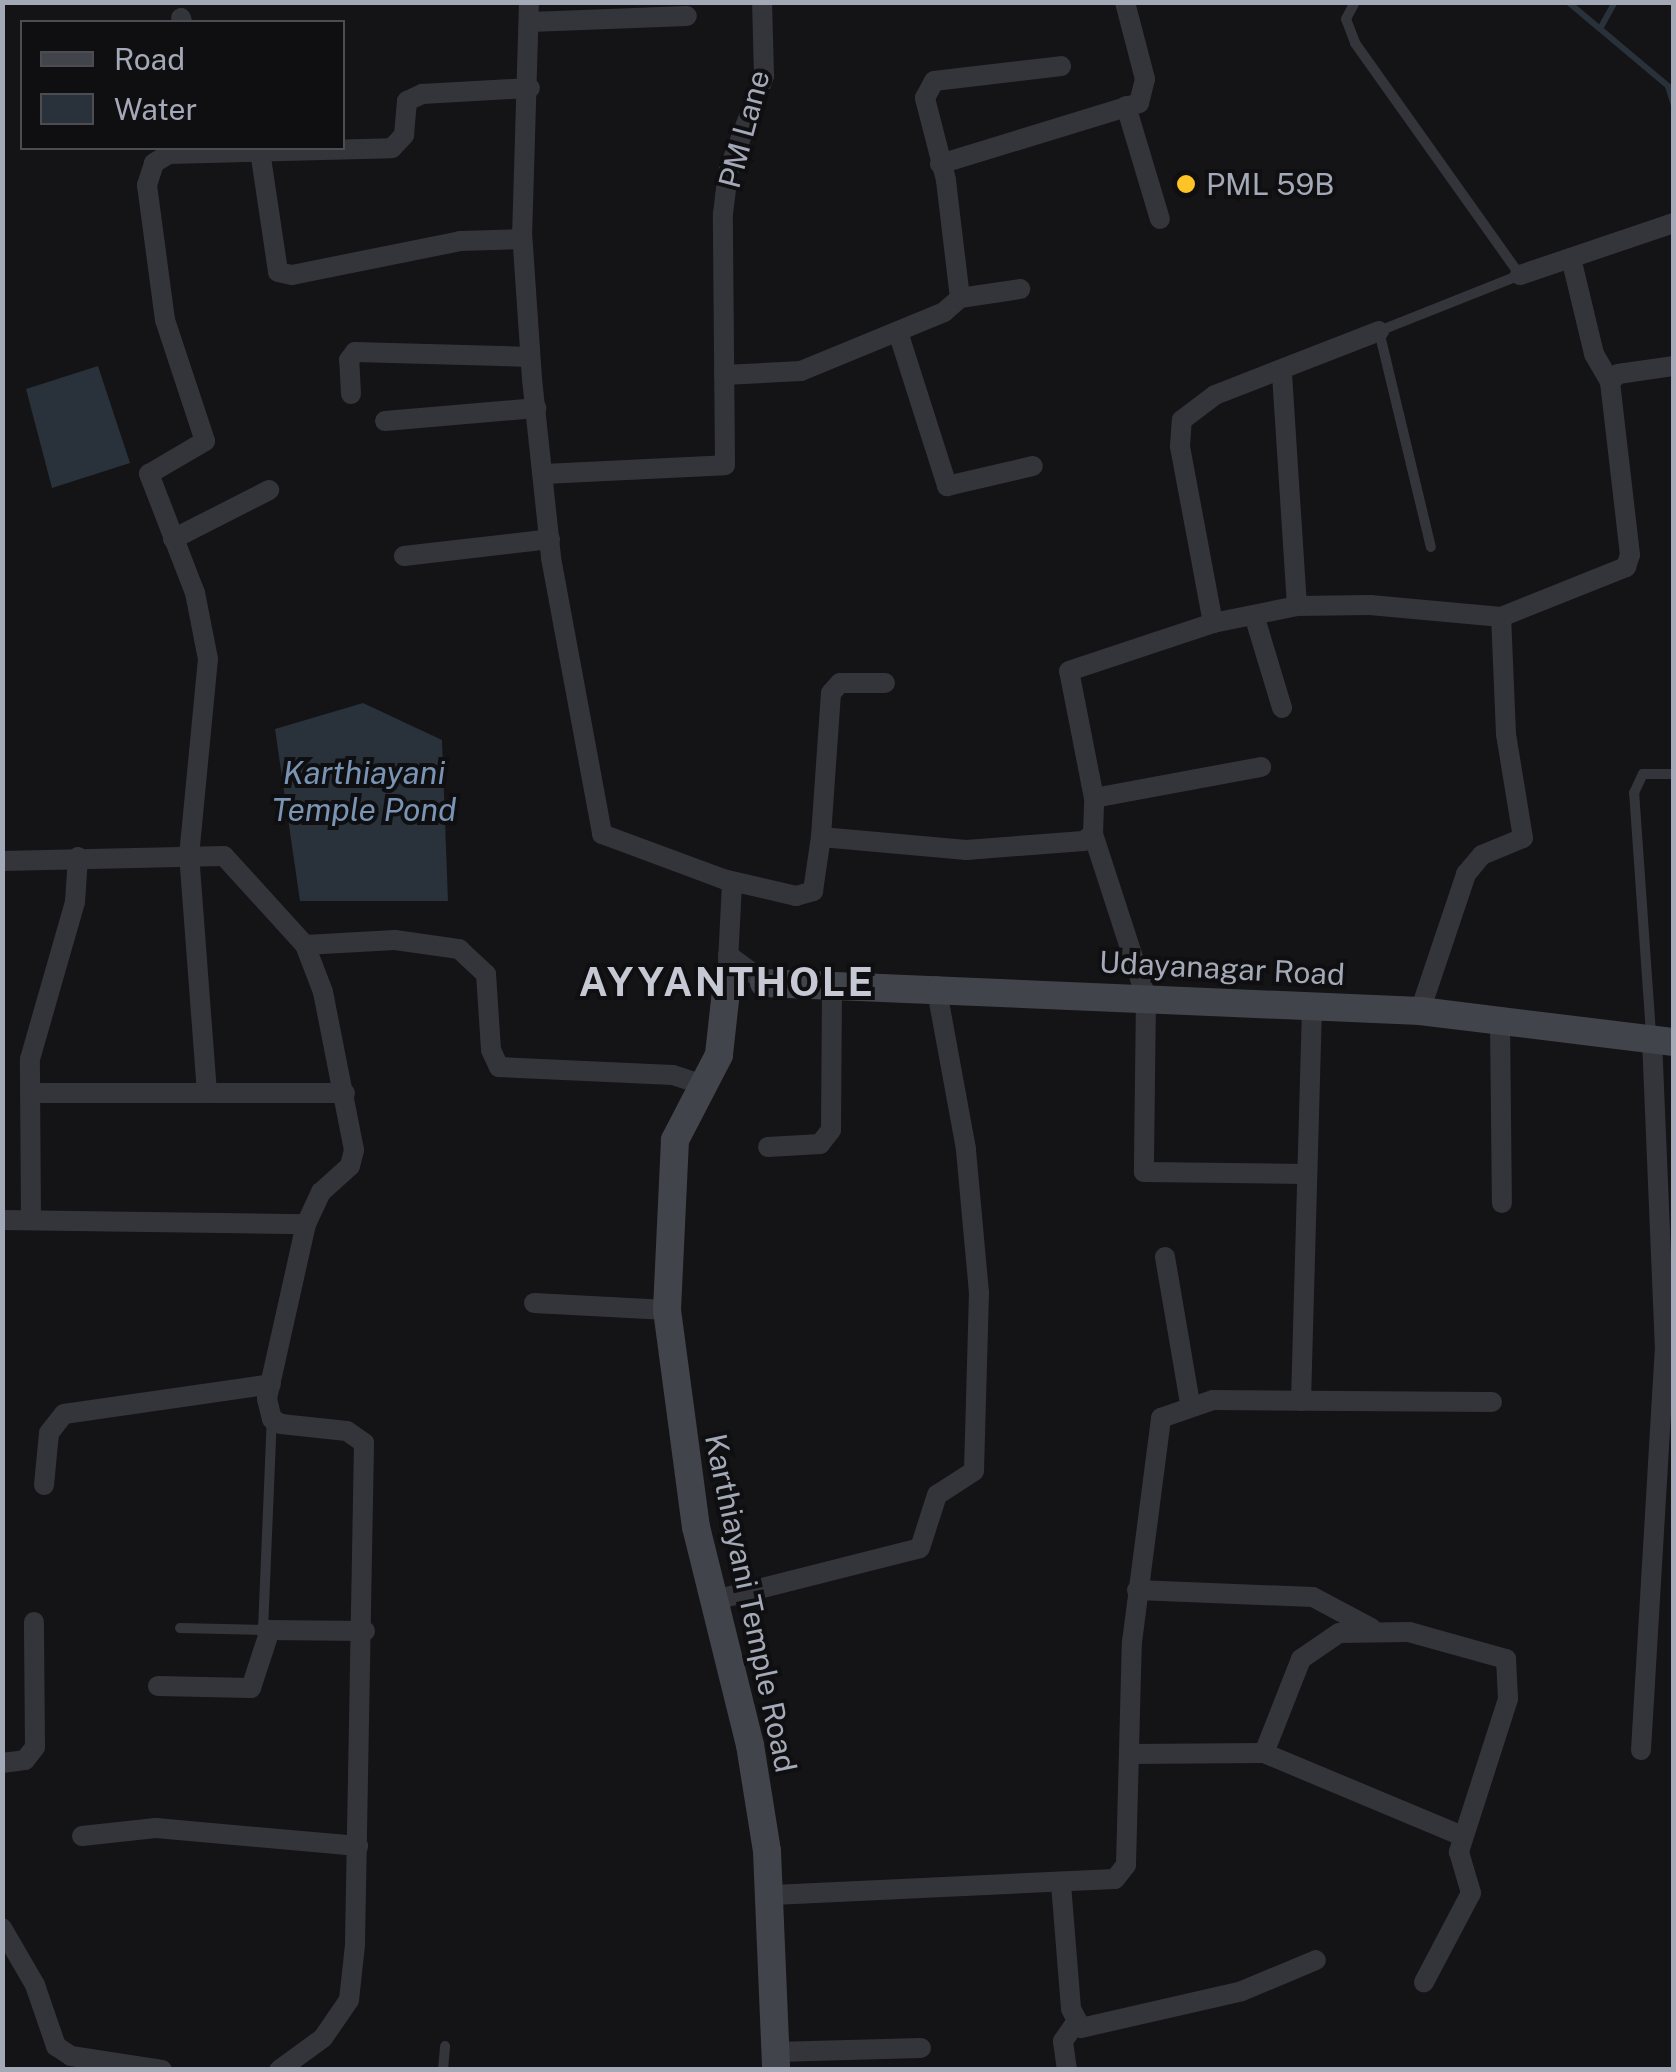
<!DOCTYPE html>
<style>
body{margin:0}
#map{position:relative;width:1676px;height:2072px;overflow:hidden;background:#141416;font-family:"Public Sans",sans-serif}
div>[style]{position:absolute}
.water>*{inset:0;background:#29313a}
.stream>*{height:6px;margin:-3px;padding:0 3px;transform-origin:3px;border-radius:3px;background:#29313a}
.lane>*{height:10px;margin:-5px;padding:0 5px;transform-origin:5px;border-radius:5px;background:#34353b}
.street>*{height:20px;margin:-10px;padding:0 10px;transform-origin:10px;border-radius:10px;background:#34353b}
.secondary>*{height:28px;margin:-14px;padding:0 14px;transform-origin:14px;border-radius:14px;background:#42444b}
.dots>*{width:28px;height:28px;translate:-50% -50%;box-sizing:border-box;border:5px solid #0f0f11;border-radius:50%}
span{translate:-50% -50%;white-space:nowrap;text-align:center;line-height:1.15;-webkit-text-stroke:8px #0f0f11;paint-order:stroke}
.street-label{font-size:30px;color:#a4a9b7}
.poi-label{font-size:30px;color:#a4a9b7}
.left{translate:0 -50%;text-align:left}
.water-label{font-size:32px;color:#7994b4;font-style:italic}
.district-label{font-size:40px;color:#c6c8d3;font-weight:700;letter-spacing:2.5px}
.frame{position:absolute;inset:0;border:5px solid #a4a9b7;pointer-events:none}
.legend{position:absolute;left:20px;top:20px;width:325px;height:130px;box-sizing:border-box;background:#0f0f11;border:2px solid #4b4d53;margin:0;padding:12px 18px;list-style:none;font-size:30px;color:#a4a9b7}
.legend li{display:flex;align-items:center;gap:20px;height:50px}
.legend b{width:50px;border:2px solid #4b4d53}
</style>
<div id="map">
<div class="water">
<div style="clip-path:polygon(98px 366px,130px 463px,52px 488px,26px 389px)"></div>
<div style="clip-path:polygon(363px 703px,442px 740px,448px 901px,300px 901px,275px 729px)"></div>
</div>
<div class="stream">
<div style="left:1568px;top:2px;width:131px;rotate:40deg"></div>
<div style="left:1668px;top:86px;width:21px;rotate:73deg"></div>
<div style="left:1601px;top:27px;width:29px;rotate:-61deg"></div>
</div>
<div class="lane">
<div style="left:1355px;top:2px;width:19px;rotate:118deg"></div>
<div style="left:1346px;top:19px;width:26px;rotate:69deg"></div>
<div style="left:1355px;top:43px;width:285px;rotate:54.6deg"></div>
<div style="left:1520px;top:275px;width:152px;rotate:158.3deg"></div>
<div style="left:1379px;top:331px;width:222px;rotate:76.5deg"></div>
<div style="left:1651px;top:1034px;width:242px;rotate:-94deg"></div>
<div style="left:1634px;top:793px;width:21px;rotate:-65deg"></div>
<div style="left:1643px;top:774px;width:31px"></div>
<div style="left:180px;top:1628px;width:86px;rotate:1.3deg"></div>
<div style="left:263px;top:1630px;width:211px;rotate:-87.6deg"></div>
<div style="left:443px;top:2070px;width:24px;rotate:-85deg"></div>
</div>
<div class="street">
<div style="left:529px;top:2px;width:230px;rotate:91.7deg"></div>
<div style="left:522px;top:232px;width:147px;rotate:86.1deg"></div>
<div style="left:532px;top:379px;width:180px;rotate:83.9deg"></div>
<div style="left:551px;top:558px;width:281px;rotate:79.5deg"></div>
<div style="left:602px;top:834px;width:129px;rotate:20.4deg"></div>
<div style="left:723px;top:879px;width:75px;rotate:13.1deg"></div>
<div style="left:796px;top:896px;width:18px;rotate:-16deg"></div>
<div style="left:813px;top:891px;width:55px;rotate:-81.6deg"></div>
<div style="left:181px;top:18px;width:4px;rotate:76deg"></div>
<div style="left:530px;top:22px;width:157px;rotate:-2.2deg"></div>
<div style="left:1126px;top:106px;width:118px;rotate:73.3deg"></div>
<div style="left:260px;top:151px;width:122px;rotate:81.5deg"></div>
<div style="left:278px;top:272px;width:14px;rotate:12deg"></div>
<div style="left:292px;top:275px;width:171px;rotate:-11.4deg"></div>
<div style="left:460px;top:241px;width:62px;rotate:-1.8deg"></div>
<div style="left:940px;top:164px;width:208px;rotate:-17deg"></div>
<div style="left:1139px;top:103px;width:25px;rotate:-76deg"></div>
<div style="left:1145px;top:79px;width:80px;rotate:-104.6deg"></div>
<div style="left:1571px;top:258px;width:99px;rotate:76.5deg"></div>
<div style="left:1594px;top:354px;width:32px;rotate:60deg"></div>
<div style="left:1520px;top:275px;width:163px;rotate:-18.7deg"></div>
<div style="left:960px;top:298px;width:61px;rotate:-8.5deg"></div>
<div style="left:898px;top:332px;width:162px;rotate:72.3deg"></div>
<div style="left:947px;top:486px;width:88px;rotate:-13.1deg"></div>
<div style="left:724px;top:375px;width:77px;rotate:-3deg"></div>
<div style="left:801px;top:371px;width:155px;rotate:-22.4deg"></div>
<div style="left:944px;top:312px;width:21px;rotate:-41deg"></div>
<div style="left:960px;top:298px;width:119px;rotate:-96.8deg"></div>
<div style="left:946px;top:180px;width:85px;rotate:-104.4deg"></div>
<div style="left:925px;top:98px;width:19px;rotate:-62deg"></div>
<div style="left:934px;top:81px;width:128px;rotate:-6.7deg"></div>
<div style="left:351px;top:394px;width:34px;rotate:-93deg"></div>
<div style="left:349px;top:360px;width:10px;rotate:-53deg"></div>
<div style="left:355px;top:352px;width:175px;rotate:1.6deg"></div>
<div style="left:385px;top:421px;width:152px;rotate:-4.9deg"></div>
<div style="left:544px;top:474px;width:181px;rotate:-2.8deg"></div>
<div style="left:725px;top:465px;width:251px;rotate:-90.5deg"></div>
<div style="left:723px;top:214px;width:42px;rotate:-83.2deg"></div>
<div style="left:728px;top:172px;width:103px;rotate:-69.4deg"></div>
<div style="left:764px;top:76px;width:74px;rotate:-91.5deg"></div>
<div style="left:173px;top:539px;width:108px;rotate:-27deg"></div>
<div style="left:404px;top:556px;width:147px;rotate:-6.6deg"></div>
<div style="left:1297px;top:606px;width:73px;rotate:-0.8deg"></div>
<div style="left:1370px;top:605px;width:132px;rotate:5.2deg"></div>
<div style="left:1254px;top:615px;width:97px;rotate:73.2deg"></div>
<div style="left:1213px;top:623px;width:180px;rotate:-100.6deg"></div>
<div style="left:1180px;top:446px;width:26px;rotate:-86deg"></div>
<div style="left:1182px;top:420px;width:41px;rotate:-37.1deg"></div>
<div style="left:1215px;top:395px;width:176px;rotate:-21.3deg"></div>
<div style="left:885px;top:683px;width:45px;rotate:180deg"></div>
<div style="left:840px;top:683px;width:13px;rotate:132deg"></div>
<div style="left:831px;top:693px;width:144px;rotate:94deg"></div>
<div style="left:821px;top:837px;width:146px;rotate:5.1deg"></div>
<div style="left:966px;top:850px;width:118px;rotate:-4.4deg"></div>
<div style="left:1084px;top:841px;width:11px;rotate:-38deg"></div>
<div style="left:1093px;top:834px;width:36px;rotate:-88deg"></div>
<div style="left:1094px;top:798px;width:129px;rotate:-101.1deg"></div>
<div style="left:1069px;top:671px;width:152px;rotate:-18.4deg"></div>
<div style="left:1213px;top:623px;width:86px;rotate:-11.4deg"></div>
<div style="left:1297px;top:606px;width:232px;rotate:-93.7deg"></div>
<div style="left:1094px;top:798px;width:170px;rotate:-10.5deg"></div>
<div style="left:1093px;top:834px;width:171px;rotate:72deg"></div>
<div style="left:1146px;top:997px;width:175px;rotate:90.7deg"></div>
<div style="left:1144px;top:1172px;width:162px;rotate:0.7deg"></div>
<div style="left:2px;top:861px;width:222px;rotate:-1.3deg"></div>
<div style="left:224px;top:856px;width:120px;rotate:47.7deg"></div>
<div style="left:305px;top:945px;width:50px;rotate:69deg"></div>
<div style="left:323px;top:992px;width:161px;rotate:78.9deg"></div>
<div style="left:354px;top:1150px;width:16px;rotate:104deg"></div>
<div style="left:350px;top:1166px;width:39px;rotate:138deg"></div>
<div style="left:321px;top:1192px;width:35px;rotate:115deg"></div>
<div style="left:306px;top:1224px;width:179px;rotate:102.6deg"></div>
<div style="left:267px;top:1399px;width:21px;rotate:76deg"></div>
<div style="left:272px;top:1419px;width:10px;rotate:29deg"></div>
<div style="left:281px;top:1424px;width:66px;rotate:6.1deg"></div>
<div style="left:347px;top:1431px;width:21px;rotate:35deg"></div>
<div style="left:364px;top:1443px;width:502px;rotate:91.03deg"></div>
<div style="left:355px;top:1945px;width:55px;rotate:96.2deg"></div>
<div style="left:349px;top:2000px;width:46px;rotate:124.4deg"></div>
<div style="left:323px;top:2038px;width:54px;rotate:144deg"></div>
<div style="left:305px;top:945px;width:90px;rotate:-3.2deg"></div>
<div style="left:395px;top:940px;width:65px;rotate:8deg"></div>
<div style="left:459px;top:949px;width:37px;rotate:43deg"></div>
<div style="left:486px;top:974px;width:76px;rotate:86.2deg"></div>
<div style="left:491px;top:1050px;width:19px;rotate:65deg"></div>
<div style="left:499px;top:1067px;width:174px;rotate:2.6deg"></div>
<div style="left:673px;top:1075px;width:32px;rotate:18deg"></div>
<div style="left:728px;top:955px;width:47px;rotate:36.4deg"></div>
<div style="left:727px;top:982px;width:100px;rotate:-87.1deg"></div>
<div style="left:1420px;top:1011px;width:145px;rotate:-71.4deg"></div>
<div style="left:1466px;top:874px;width:25px;rotate:-50deg"></div>
<div style="left:1482px;top:855px;width:44px;rotate:-22.5deg"></div>
<div style="left:1523px;top:838px;width:105px;rotate:-99.3deg"></div>
<div style="left:1506px;top:734px;width:117px;rotate:-92.4deg"></div>
<div style="left:1501px;top:617px;width:135px;rotate:-21.8deg"></div>
<div style="left:1626px;top:567px;width:13px;rotate:-72deg"></div>
<div style="left:1630px;top:555px;width:174px;rotate:-96.6deg"></div>
<div style="left:1610px;top:382px;width:11px;rotate:-45deg"></div>
<div style="left:1618px;top:374px;width:57px;rotate:-8.1deg"></div>
<div style="left:1500px;top:1021px;width:182px;rotate:89.4deg"></div>
<div style="left:30px;top:1093px;width:315px"></div>
<div style="left:207px;top:1093px;width:238px;rotate:-94.3deg"></div>
<div style="left:189px;top:856px;width:198px;rotate:-84.5deg"></div>
<div style="left:208px;top:659px;width:67px;rotate:-101.1deg"></div>
<div style="left:195px;top:593px;width:128px;rotate:-111.1deg"></div>
<div style="left:149px;top:474px;width:65px;rotate:-30.5deg"></div>
<div style="left:205px;top:441px;width:127px;rotate:-108.3deg"></div>
<div style="left:165px;top:320px;width:136px;rotate:-97.6deg"></div>
<div style="left:147px;top:185px;width:23px;rotate:-72deg"></div>
<div style="left:154px;top:163px;width:17px;rotate:-31deg"></div>
<div style="left:169px;top:154px;width:223px;rotate:-1.5deg"></div>
<div style="left:392px;top:148px;width:18px;rotate:-47deg"></div>
<div style="left:404px;top:135px;width:34px;rotate:-85deg"></div>
<div style="left:407px;top:101px;width:17px;rotate:-25deg"></div>
<div style="left:422px;top:94px;width:108px;rotate:-3.2deg"></div>
<div style="left:768px;top:1147px;width:52px;rotate:-3.3deg"></div>
<div style="left:820px;top:1144px;width:18px;rotate:-52deg"></div>
<div style="left:831px;top:1130px;width:146px;rotate:-89.6deg"></div>
<div style="left:2px;top:1220px;width:304px;rotate:0.8deg"></div>
<div style="left:31px;top:1220px;width:161px;rotate:-90.4deg"></div>
<div style="left:30px;top:1059px;width:163px;rotate:-74deg"></div>
<div style="left:75px;top:902px;width:45px;rotate:-86.2deg"></div>
<div style="left:1165px;top:1257px;width:149px;rotate:80.3deg"></div>
<div style="left:534px;top:1303px;width:133px;rotate:3deg"></div>
<div style="left:1301px;top:1401px;width:395px;rotate:-88.4deg"></div>
<div style="left:44px;top:1485px;width:52px;rotate:-84.5deg"></div>
<div style="left:49px;top:1433px;width:24px;rotate:-52deg"></div>
<div style="left:64px;top:1414px;width:209px;rotate:-8.2deg"></div>
<div style="left:1137px;top:1590px;width:176px;rotate:2.3deg"></div>
<div style="left:1313px;top:1597px;width:66px;rotate:28.1deg"></div>
<div style="left:715px;top:1600px;width:211px;rotate:-14.2deg"></div>
<div style="left:920px;top:1548px;width:56px;rotate:-72.2deg"></div>
<div style="left:937px;top:1495px;width:44px;rotate:-33deg"></div>
<div style="left:974px;top:1471px;width:178px;rotate:-88.4deg"></div>
<div style="left:979px;top:1293px;width:145px;rotate:-95.2deg"></div>
<div style="left:966px;top:1149px;width:166px;rotate:-100.4deg"></div>
<div style="left:266px;top:1630px;width:99px;rotate:0.6deg"></div>
<div style="left:158px;top:1686px;width:93px;rotate:1.2deg"></div>
<div style="left:251px;top:1688px;width:61px;rotate:-71.9deg"></div>
<div style="left:1641px;top:1750px;width:401px;rotate:-86.6deg"></div>
<div style="left:1665px;top:1350px;width:310px;rotate:-92.4deg"></div>
<div style="left:1264px;top:1753px;width:215px;rotate:22.7deg"></div>
<div style="left:1129px;top:1754px;width:135px;rotate:-0.4deg"></div>
<div style="left:1264px;top:1753px;width:101px;rotate:-68.5deg"></div>
<div style="left:1301px;top:1659px;width:46px;rotate:-34.4deg"></div>
<div style="left:1339px;top:1633px;width:70px;rotate:-0.8deg"></div>
<div style="left:1409px;top:1632px;width:101px;rotate:15.6deg"></div>
<div style="left:1506px;top:1659px;width:40px;rotate:87.1deg"></div>
<div style="left:1508px;top:1699px;width:161px;rotate:107.8deg"></div>
<div style="left:1459px;top:1852px;width:43px;rotate:73.7deg"></div>
<div style="left:1471px;top:1893px;width:101px;rotate:117.8deg"></div>
<div style="left:2px;top:1763px;width:23px;rotate:-7deg"></div>
<div style="left:25px;top:1760px;width:16px;rotate:-52deg"></div>
<div style="left:35px;top:1747px;width:125px;rotate:-90.5deg"></div>
<div style="left:82px;top:1836px;width:74px;rotate:-6.2deg"></div>
<div style="left:156px;top:1828px;width:203px;rotate:5.1deg"></div>
<div style="left:1061px;top:1884px;width:125px;rotate:85.4deg"></div>
<div style="left:1071px;top:2009px;width:21px;rotate:62deg"></div>
<div style="left:1081px;top:2028px;width:165px;rotate:-12.9deg"></div>
<div style="left:1242px;top:1991px;width:80px;rotate:-22.7deg"></div>
<div style="left:773px;top:1895px;width:342px;rotate:-2.7deg"></div>
<div style="left:1115px;top:1879px;width:18px;rotate:-52deg"></div>
<div style="left:1126px;top:1865px;width:223px;rotate:-88.5deg"></div>
<div style="left:1132px;top:1642px;width:226px;rotate:-82.6deg"></div>
<div style="left:1161px;top:1418px;width:55px;rotate:-19.1deg"></div>
<div style="left:1213px;top:1400px;width:279px;rotate:0.4deg"></div>
<div style="left:2px;top:1928px;width:66px;rotate:59.9deg"></div>
<div style="left:35px;top:1985px;width:65px;rotate:71deg"></div>
<div style="left:56px;top:2046px;width:18px;rotate:34deg"></div>
<div style="left:71px;top:2056px;width:92px;rotate:8.7deg"></div>
<div style="left:775px;top:2052px;width:146px;rotate:-1.6deg"></div>
<div style="left:1067px;top:2070px;width:29px;rotate:-98deg"></div>
<div style="left:1063px;top:2041px;width:21px;rotate:-55deg"></div>
</div>
<div class="secondary">
<div style="left:727px;top:982px;width:73px;rotate:96.3deg"></div>
<div style="left:719px;top:1055px;width:96px;rotate:117.4deg"></div>
<div style="left:675px;top:1140px;width:170px;rotate:92.7deg"></div>
<div style="left:667px;top:1310px;width:219px;rotate:82.4deg"></div>
<div style="left:696px;top:1527px;width:225px;rotate:76.1deg"></div>
<div style="left:750px;top:1745px;width:107px;rotate:80.9deg"></div>
<div style="left:767px;top:1851px;width:219px;rotate:87.6deg"></div>
<div style="left:764px;top:983px;width:657px;rotate:2.44deg"></div>
<div style="left:1420px;top:1011px;width:256px;rotate:7deg"></div>
</div>
<div class="dots">
<div style="left:1186px;top:184px;background:#fec324"></div>
</div>
<div class="street-label">
<span style="left:744px;top:129px;rotate:-75deg">PM Lane</span>
<span style="left:1222px;top:968px;rotate:3deg">Udayanagar Road</span>
<span style="left:751px;top:1603px;rotate:78deg">Karthiayani Temple Road</span>
</div>
<div class="poi-label">
<span class="left" style="left:1206px;top:184px">PML 59B</span>
</div>
<div class="water-label">
<span style="left:364px;top:792px">Karthiayani<br>Temple Pond</span>
</div>
<div class="district-label">
<span style="left:727px;top:982px">AYYANTHOLE</span>
</div>
<div class="frame"></div>
<ul class="legend">
<li><b style="height:12px;background:#42444b"></b>Road</li>
<li><b style="height:28px;background:#29313a"></b>Water</li>
</ul>
</div>
